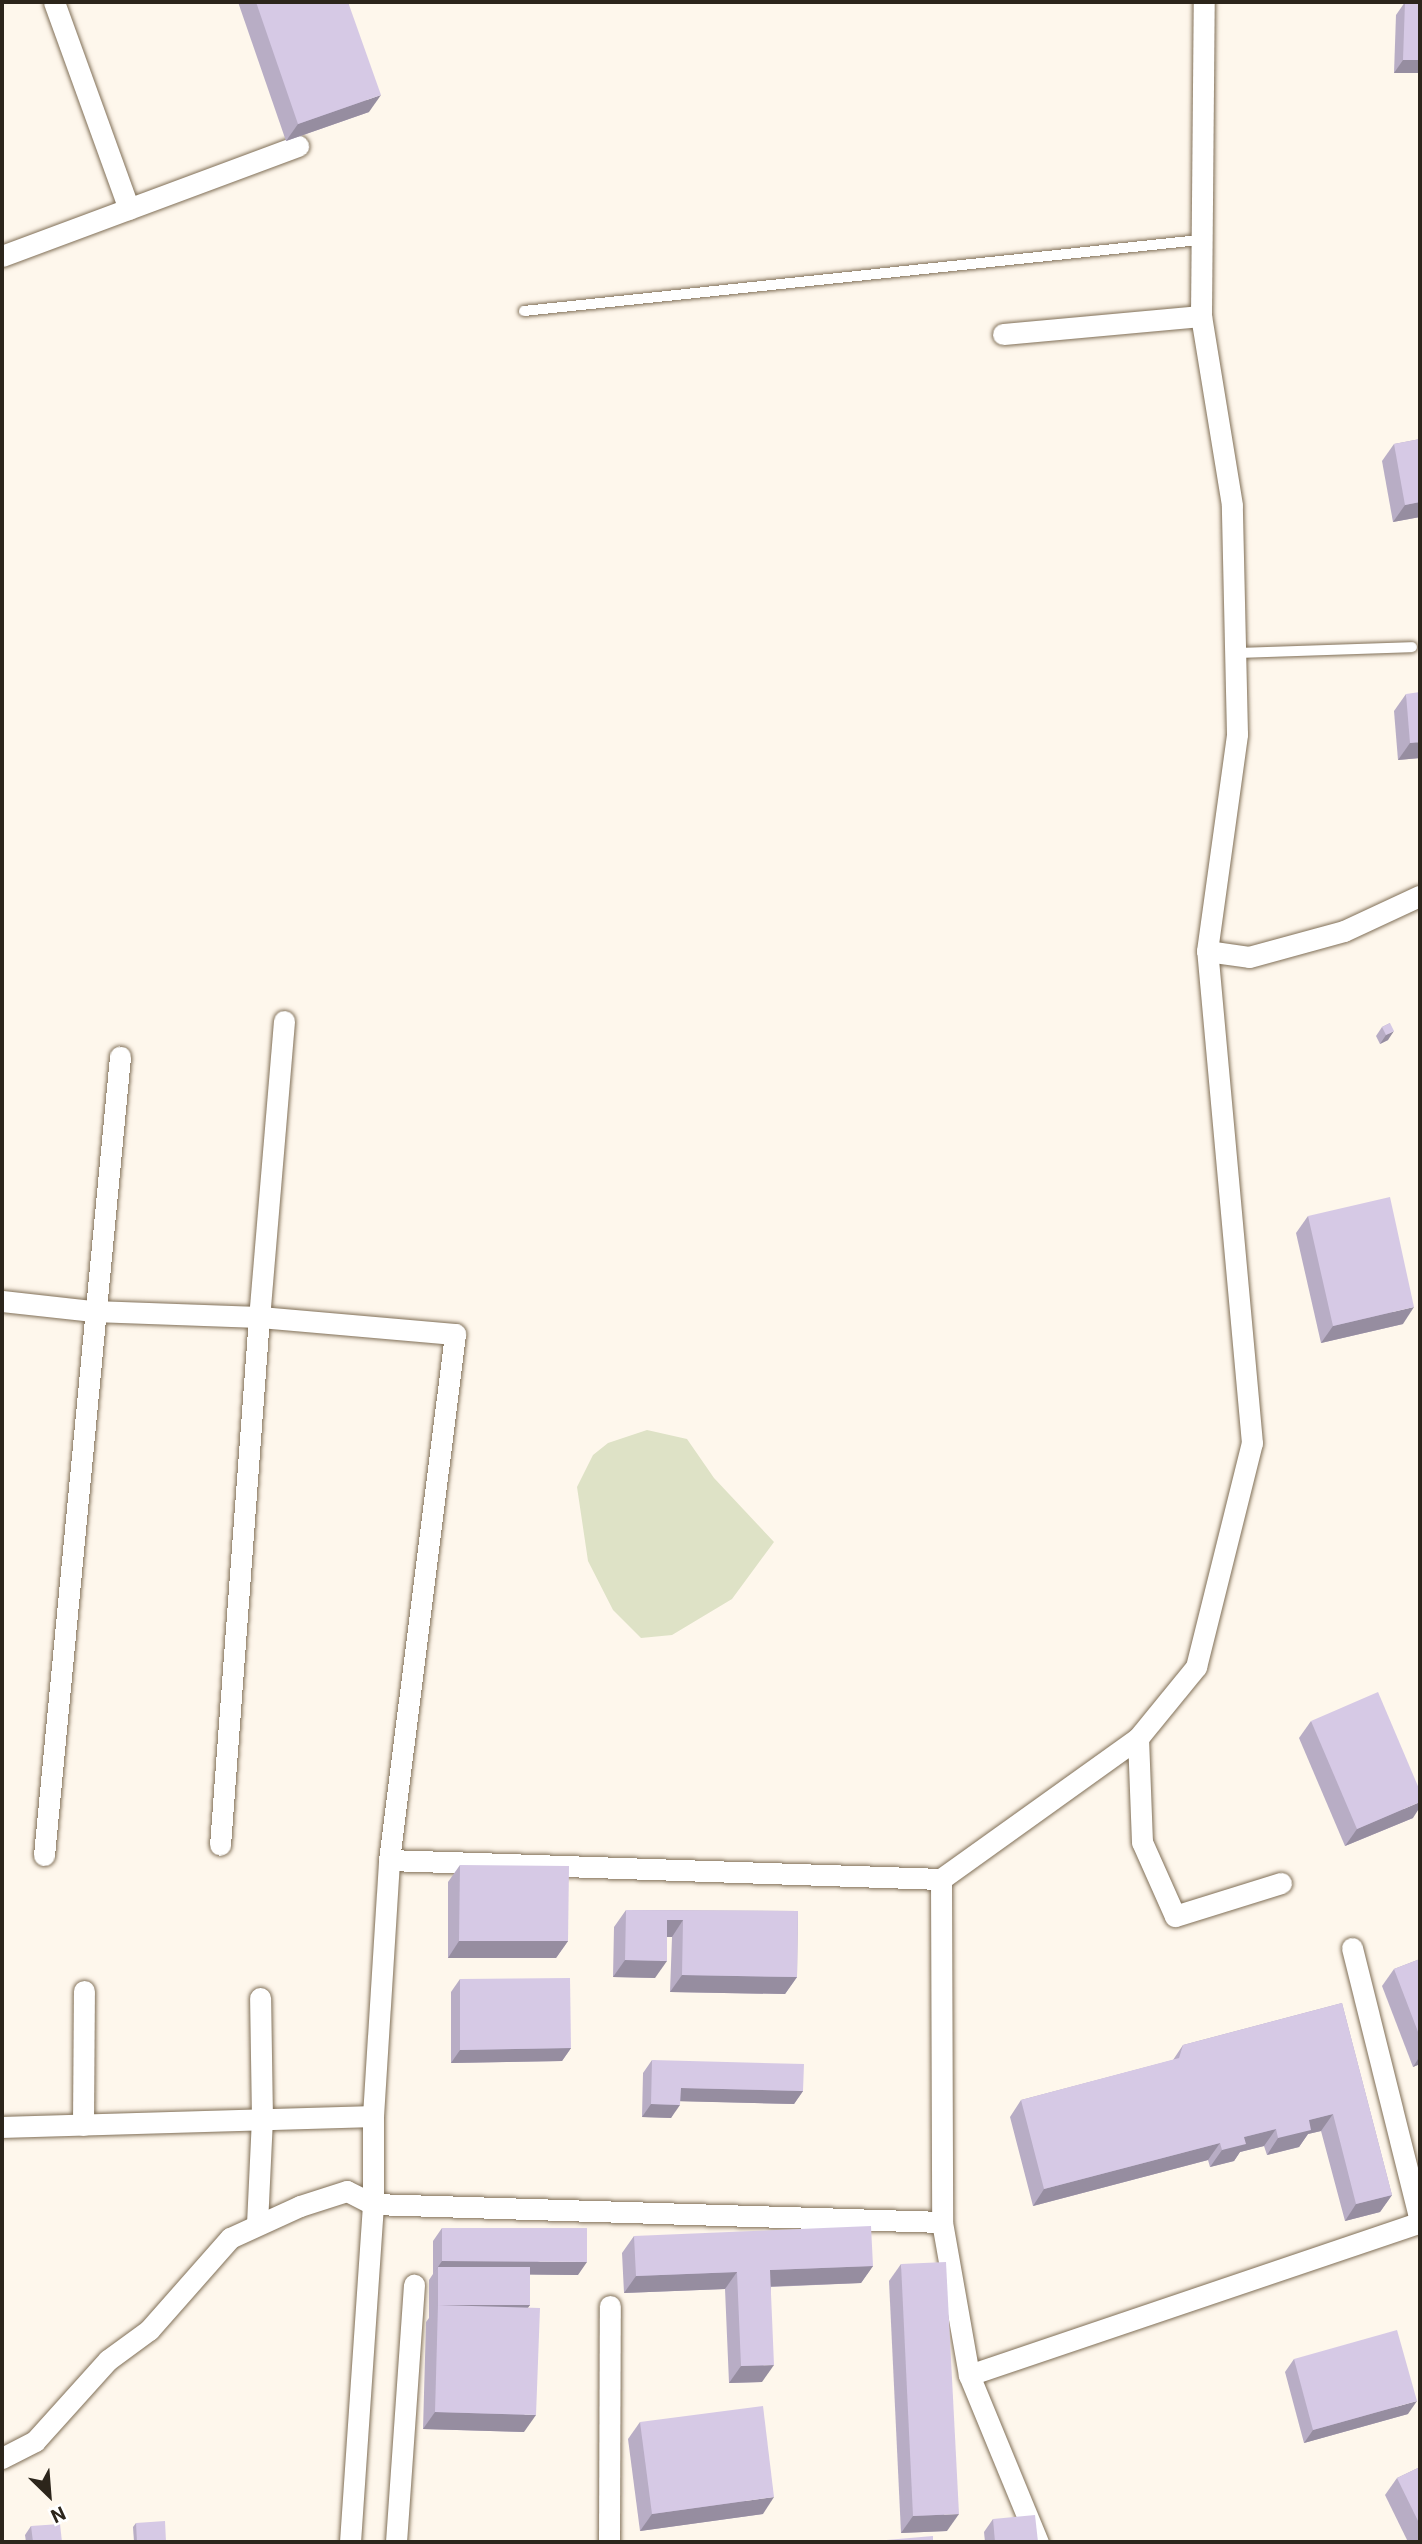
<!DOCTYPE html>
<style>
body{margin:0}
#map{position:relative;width:1422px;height:2544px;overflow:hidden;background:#fef7ec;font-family:Roboto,sans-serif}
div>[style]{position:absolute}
.green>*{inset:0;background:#dee2c6}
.roads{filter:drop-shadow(0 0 2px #806f57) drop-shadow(0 0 2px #806f57)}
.service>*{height:10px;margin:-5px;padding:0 5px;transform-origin:5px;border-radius:5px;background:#fff}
.minor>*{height:21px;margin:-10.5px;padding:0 10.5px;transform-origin:10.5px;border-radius:10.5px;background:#fff}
.wall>*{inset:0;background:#b8adc5}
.shaded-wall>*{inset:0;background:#968da0}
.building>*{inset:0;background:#d6c9e5}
span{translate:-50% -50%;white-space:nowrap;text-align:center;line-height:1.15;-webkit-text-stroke:5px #fff;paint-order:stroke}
.frame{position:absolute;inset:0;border:4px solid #2c251b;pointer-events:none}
.north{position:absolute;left:14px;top:2460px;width:70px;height:70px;-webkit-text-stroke:5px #fff;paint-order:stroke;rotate:155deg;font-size:19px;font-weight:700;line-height:28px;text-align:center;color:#2c251b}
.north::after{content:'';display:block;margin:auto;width:24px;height:32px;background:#2c251b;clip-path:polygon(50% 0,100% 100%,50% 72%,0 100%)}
</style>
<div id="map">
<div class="green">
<div style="clip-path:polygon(647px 1430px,687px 1439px,714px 1478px,774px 1542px,732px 1599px,672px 1635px,641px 1638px,613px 1610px,588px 1561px,577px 1487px,593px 1455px,608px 1443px)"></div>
</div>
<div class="roads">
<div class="service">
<div style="left:524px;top:311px;width:680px;rotate:-6deg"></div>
<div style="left:1235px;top:653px;width:177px;rotate:-1.9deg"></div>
</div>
<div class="minor">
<div style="left:54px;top:2px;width:220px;rotate:70.1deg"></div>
<div style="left:2px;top:256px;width:316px;rotate:-20.4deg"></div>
<div style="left:1003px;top:334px;width:199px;rotate:-5.2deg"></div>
<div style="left:1207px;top:951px;width:42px;rotate:8.1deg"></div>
<div style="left:1249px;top:957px;width:98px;rotate:-15.3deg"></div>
<div style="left:1344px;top:931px;width:83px;rotate:-25deg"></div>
<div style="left:284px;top:1021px;width:297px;rotate:94.8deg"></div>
<div style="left:259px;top:1317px;width:197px;rotate:5deg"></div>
<div style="left:455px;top:1334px;width:530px;rotate:97.15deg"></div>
<div style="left:2px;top:1301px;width:92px;rotate:6.3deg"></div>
<div style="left:93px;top:1311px;width:166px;rotate:2.1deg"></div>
<div style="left:259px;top:1317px;width:529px;rotate:94.22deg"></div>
<div style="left:1138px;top:1738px;width:104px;rotate:87.8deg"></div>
<div style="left:1142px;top:1842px;width:81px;rotate:66deg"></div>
<div style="left:1175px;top:1916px;width:111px;rotate:-17.3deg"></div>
<div style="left:44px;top:1855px;width:802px;rotate:-84.56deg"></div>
<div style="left:941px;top:1879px;width:343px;rotate:89.8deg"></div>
<div style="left:942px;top:2222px;width:155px;rotate:80deg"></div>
<div style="left:969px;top:2375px;width:181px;rotate:67.6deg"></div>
<div style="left:1352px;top:1948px;width:280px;rotate:76deg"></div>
<div style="left:83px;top:2125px;width:134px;rotate:-89.6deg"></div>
<div style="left:2px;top:2127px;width:371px;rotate:-1.7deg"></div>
<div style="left:257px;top:2224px;width:105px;rotate:-87.3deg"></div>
<div style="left:262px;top:2119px;width:121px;rotate:-90.9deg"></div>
<div style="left:969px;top:2375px;width:476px;rotate:-18.7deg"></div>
<div style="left:2px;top:2458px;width:37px;rotate:-27deg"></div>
<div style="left:35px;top:2441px;width:109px;rotate:-48deg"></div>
<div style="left:108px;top:2360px;width:51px;rotate:-36.2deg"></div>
<div style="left:149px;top:2330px;width:123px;rotate:-48.6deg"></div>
<div style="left:230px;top:2238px;width:77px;rotate:-24.6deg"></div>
<div style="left:300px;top:2206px;width:49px;rotate:-17.7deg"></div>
<div style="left:347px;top:2191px;width:29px;rotate:27deg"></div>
<div style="left:373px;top:2204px;width:569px;rotate:1.81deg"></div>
<div style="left:350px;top:2542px;width:339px;rotate:-86.1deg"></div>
<div style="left:373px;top:2204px;width:88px;rotate:-90deg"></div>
<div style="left:373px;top:2116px;width:256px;rotate:-86.4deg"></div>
<div style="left:389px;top:1860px;width:552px;rotate:1.97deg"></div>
<div style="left:941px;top:1879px;width:242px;rotate:-35.6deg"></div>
<div style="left:1138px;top:1738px;width:92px;rotate:-50.8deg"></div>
<div style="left:1196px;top:1667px;width:231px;rotate:-76deg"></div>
<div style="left:1252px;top:1443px;width:494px;rotate:-95.2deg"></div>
<div style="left:1207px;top:951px;width:219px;rotate:-82.1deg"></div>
<div style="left:1237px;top:734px;width:229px;rotate:-91.3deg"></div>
<div style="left:1232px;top:505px;width:192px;rotate:-99.3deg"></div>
<div style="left:1201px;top:316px;width:314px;rotate:-89.5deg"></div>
<div style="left:396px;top:2542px;width:258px;rotate:-86deg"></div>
<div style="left:609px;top:2542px;width:236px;rotate:-89.8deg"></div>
</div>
</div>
<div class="wall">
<div style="clip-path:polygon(238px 2px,348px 2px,369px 112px,286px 141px)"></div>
<div style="clip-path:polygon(1405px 2px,1420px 73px,1394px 73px,1396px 15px)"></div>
<div style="clip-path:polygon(1420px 439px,1420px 517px,1393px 522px,1382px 461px,1394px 444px)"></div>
<div style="clip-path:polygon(1406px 694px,1420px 758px,1398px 760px,1394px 711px)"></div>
<div style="clip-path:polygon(1390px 1023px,1388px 1040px,1380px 1044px,1376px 1036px,1382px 1027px)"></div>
<div style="clip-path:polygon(1308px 1216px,1403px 1324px,1321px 1343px,1296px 1233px)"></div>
<div style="clip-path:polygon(1311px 1721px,1413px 1818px,1345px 1846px,1299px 1738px)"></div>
<div style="clip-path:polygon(460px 1865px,568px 1941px,556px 1958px,448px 1958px,448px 1882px)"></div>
<div style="clip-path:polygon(626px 1910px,798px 1911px,797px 1977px,785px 1994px,670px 1992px,672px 1937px,667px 1937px,655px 1978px,613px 1977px,614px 1927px)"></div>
<div style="clip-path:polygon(1420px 1959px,1420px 2064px,1413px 2067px,1382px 1986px,1394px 1969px)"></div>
<div style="clip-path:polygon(460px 1979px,571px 2048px,562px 2061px,451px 2063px,451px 1992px)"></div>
<div style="clip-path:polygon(1342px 2003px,1392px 2195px,1380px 2212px,1345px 2221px,1321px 2131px,1308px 2134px,1299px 2147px,1267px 2155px,1264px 2146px,1240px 2152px,1234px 2161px,1210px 2167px,1208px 2160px,1033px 2206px,1010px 2117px,1021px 2100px,1173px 2060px,1183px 2045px)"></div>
<div style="clip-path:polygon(652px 2060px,803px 2091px,794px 2104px,680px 2101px,671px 2118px,642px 2117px,643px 2073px)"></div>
<div style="clip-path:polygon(442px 2228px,578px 2275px,530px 2274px,530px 2305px,528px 2307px,524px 2432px,423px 2429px,426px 2322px,429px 2318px,429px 2280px,433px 2274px,433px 2241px)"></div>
<div style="clip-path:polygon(634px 2236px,873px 2266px,861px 2283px,771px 2287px,762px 2382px,729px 2383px,725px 2289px,624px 2293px,622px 2253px)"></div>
<div style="clip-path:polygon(901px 2264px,947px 2531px,901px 2533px,889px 2281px)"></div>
<div style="clip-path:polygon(1294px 2359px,1408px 2414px,1304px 2443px,1285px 2372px)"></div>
<div style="clip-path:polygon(640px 2422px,763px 2514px,640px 2531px,628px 2439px)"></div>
<div style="clip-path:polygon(1420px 2467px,1420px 2542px,1408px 2542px,1385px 2495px,1397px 2478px)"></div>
<div style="clip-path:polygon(993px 2519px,1038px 2542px,985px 2542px,984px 2532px)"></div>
<div style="clip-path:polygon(136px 2523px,166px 2542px,134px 2542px,133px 2527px)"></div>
<div style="clip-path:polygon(31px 2526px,62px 2542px,26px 2542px,25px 2535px)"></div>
</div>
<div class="shaded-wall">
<div style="clip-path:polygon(1403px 60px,1420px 60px,1420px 73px,1394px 73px)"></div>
<div style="clip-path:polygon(381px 95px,369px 112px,286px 141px,298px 124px)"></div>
<div style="clip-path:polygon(1420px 502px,1420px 517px,1393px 522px,1405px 505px)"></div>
<div style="clip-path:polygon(1420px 742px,1420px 758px,1398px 760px,1410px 743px)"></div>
<div style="clip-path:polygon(1394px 1031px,1388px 1040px,1380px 1044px,1386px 1035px)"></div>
<div style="clip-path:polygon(1414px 1307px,1403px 1324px,1321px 1343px,1333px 1326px)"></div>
<div style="clip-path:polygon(1420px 1802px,1420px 1807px,1413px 1818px,1345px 1846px,1357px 1829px)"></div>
<div style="clip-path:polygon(667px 1920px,683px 1920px,672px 1937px,656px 1937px)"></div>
<div style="clip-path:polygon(459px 1941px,568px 1941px,556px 1958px,448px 1958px)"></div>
<div style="clip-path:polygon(625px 1960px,667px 1961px,655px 1978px,613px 1977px)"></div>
<div style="clip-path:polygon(682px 1975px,797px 1977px,785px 1994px,670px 1992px)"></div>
<div style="clip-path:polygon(571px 2048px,562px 2061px,451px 2063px,460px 2050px)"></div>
<div style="clip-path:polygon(1420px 2056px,1420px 2064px,1413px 2067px)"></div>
<div style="clip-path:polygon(681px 2088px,803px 2091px,794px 2104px,671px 2101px)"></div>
<div style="clip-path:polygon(651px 2104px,680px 2105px,671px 2118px,642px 2117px)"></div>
<div style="clip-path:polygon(1333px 2114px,1321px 2131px,1308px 2134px,1299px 2147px,1267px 2155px,1278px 2138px,1309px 2120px)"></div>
<div style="clip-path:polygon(1276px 2129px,1264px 2146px,1240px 2152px,1234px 2161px,1210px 2167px,1222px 2150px,1244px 2137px)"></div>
<div style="clip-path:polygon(1220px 2143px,1208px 2160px,1033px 2206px,1044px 2189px)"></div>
<div style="clip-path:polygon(1392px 2195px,1380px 2212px,1345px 2221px,1356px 2204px)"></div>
<div style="clip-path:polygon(442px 2261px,587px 2262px,578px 2275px,438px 2274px,438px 2267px,433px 2274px)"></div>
<div style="clip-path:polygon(873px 2266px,861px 2283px,758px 2287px,770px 2270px)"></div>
<div style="clip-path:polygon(737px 2272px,725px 2289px,624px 2293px,636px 2276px)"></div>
<div style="clip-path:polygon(438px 2305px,530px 2305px,521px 2318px)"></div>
<div style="clip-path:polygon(774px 2365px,762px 2382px,729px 2383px,741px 2366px)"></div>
<div style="clip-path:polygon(1417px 2401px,1408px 2414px,1304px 2443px,1313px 2430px)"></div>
<div style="clip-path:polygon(435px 2412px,536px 2415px,524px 2432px,423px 2429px)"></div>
<div style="clip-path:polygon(774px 2497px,763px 2514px,640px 2531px,652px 2514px)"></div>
<div style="clip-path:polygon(959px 2514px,947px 2531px,901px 2533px,913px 2516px)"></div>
</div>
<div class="building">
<div style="clip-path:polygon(256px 2px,348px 2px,381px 95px,298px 124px)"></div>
<div style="clip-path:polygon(1405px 2px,1420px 2px,1420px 60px,1403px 60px)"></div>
<div style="clip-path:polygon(1420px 439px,1420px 502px,1405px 505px,1394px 444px)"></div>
<div style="clip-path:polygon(1420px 692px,1420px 742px,1410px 743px,1406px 694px)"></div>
<div style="clip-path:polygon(1390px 1023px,1394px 1031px,1386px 1035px,1382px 1027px)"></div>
<div style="clip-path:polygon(1390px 1197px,1414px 1307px,1333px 1326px,1308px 1216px)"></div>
<div style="clip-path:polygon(1378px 1692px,1420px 1791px,1420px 1802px,1357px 1829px,1311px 1721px)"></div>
<div style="clip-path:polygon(460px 1865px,569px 1866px,568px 1941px,459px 1941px)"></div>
<div style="clip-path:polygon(626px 1910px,798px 1911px,797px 1977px,682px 1975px,683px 1920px,667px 1920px,667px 1961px,625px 1960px)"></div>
<div style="clip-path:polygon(1420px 1959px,1420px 2037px,1394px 1969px)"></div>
<div style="clip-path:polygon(570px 1978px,571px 2048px,460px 2050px,460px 1979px)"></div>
<div style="clip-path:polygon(1342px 2003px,1392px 2195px,1356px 2204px,1333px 2114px,1309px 2120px,1311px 2130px,1278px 2138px,1276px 2129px,1244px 2137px,1246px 2144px,1222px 2150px,1220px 2143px,1044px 2189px,1021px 2100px,1179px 2058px,1183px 2045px)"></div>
<div style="clip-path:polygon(652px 2060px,804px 2064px,803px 2091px,681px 2088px,680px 2105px,651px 2104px)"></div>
<div style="clip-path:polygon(871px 2226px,873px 2266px,770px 2270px,774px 2365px,741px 2366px,737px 2272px,636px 2276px,634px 2236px)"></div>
<div style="clip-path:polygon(442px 2228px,587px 2228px,587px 2262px,442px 2261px)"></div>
<div style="clip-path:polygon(946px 2262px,959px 2514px,913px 2516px,901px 2264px)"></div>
<div style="clip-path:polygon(438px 2267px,530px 2267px,530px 2305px,438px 2305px)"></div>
<div style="clip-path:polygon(438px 2305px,540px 2308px,536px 2415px,435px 2412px)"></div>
<div style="clip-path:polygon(1397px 2330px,1417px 2401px,1313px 2430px,1294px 2359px)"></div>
<div style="clip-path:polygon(763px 2406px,774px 2497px,652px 2514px,640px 2422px)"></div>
<div style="clip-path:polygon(1420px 2467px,1420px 2525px,1397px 2478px)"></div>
<div style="clip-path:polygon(1035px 2515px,1038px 2542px,995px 2542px,993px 2519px)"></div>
<div style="clip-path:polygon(165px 2521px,166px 2542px,137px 2542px,136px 2523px)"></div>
<div style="clip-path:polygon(60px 2524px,62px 2542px,33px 2542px,31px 2526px)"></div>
<div style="clip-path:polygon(933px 2536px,933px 2542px,863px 2542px)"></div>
</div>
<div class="frame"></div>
<div class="north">N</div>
</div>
